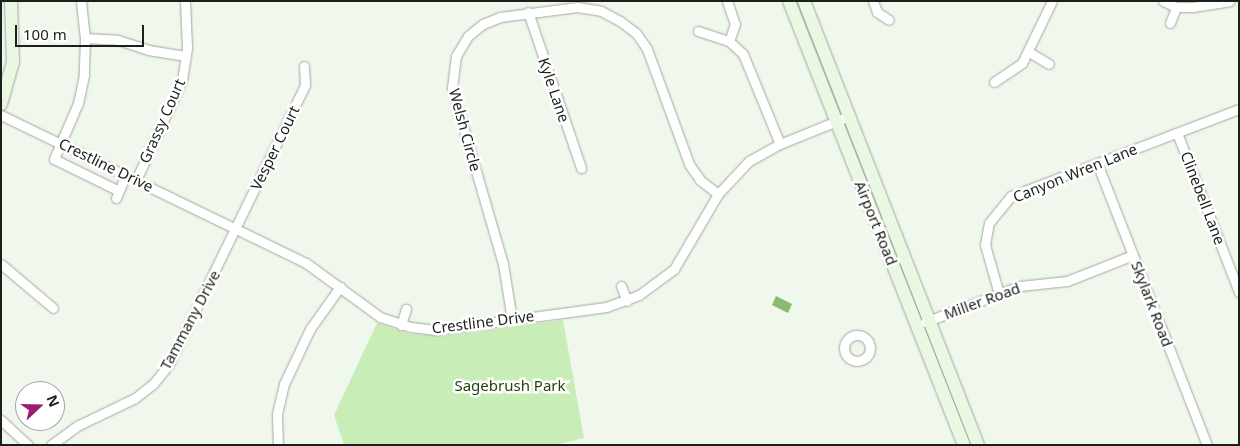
<!DOCTYPE html>
<style>
body{margin:0}
#map{position:relative;width:1240px;height:446px;overflow:hidden;background:#f0f8ed;font-family:"Noto Sans",sans-serif}
div>[style]{position:absolute}
.green>*{inset:0;background:#c9edb7}
.water>*{inset:0;background:#8bba72}
.roads{filter:drop-shadow(0 0 1px #a1a89e) drop-shadow(0 0 1px #a1a89e)}
.street>*{height:9px;margin:-4.5px;padding:0 4.5px;transform-origin:4.5px;border-radius:4.5px;background:#fff}
.street>.ring{margin:-4.5px;padding:0;box-sizing:content-box;background:none;border:9px solid #fff;border-radius:50%}
.secondary>*{height:12px;margin:-6px;padding:0 6px;transform-origin:6px;border-radius:6px;background:#eaf8e3}
span{translate:-50% -50%;white-space:nowrap;text-align:center;line-height:1.15;-webkit-text-stroke:5px #fff;paint-order:stroke}
.street-label{font-size:15px;color:#1c1f1b}
.park-label{font-size:15px;color:#24420f}
.frame{position:absolute;inset:0;border:2px solid #1c1f1b;pointer-events:none}
.north{position:absolute;left:15px;top:381px;width:50px;height:50px;box-sizing:border-box;background:#fff;border:1px solid #a4a5a4;border-radius:50%;rotate:69deg;font-size:14px;font-weight:700;line-height:20px;text-align:center;color:#1c1f1b}
.north::after{content:'';display:block;margin:auto;width:18px;height:22px;background:#9b1c72;clip-path:polygon(50% 0,100% 100%,50% 72%,0 100%)}
.scale{position:absolute;left:15px;top:25px;width:129px;height:22px;box-sizing:border-box;border:2px solid #1c1f1b;border-top:0;padding-left:6px;font-size:15px;line-height:18px;white-space:nowrap;color:#1c1f1b;-webkit-text-stroke:4px #fff;paint-order:stroke}
</style>
<div id="map">
<div class="green">
<div style="clip-path:polygon(563px 320px,584px 438px,556px 445px,344px 445px,334px 415px,377px 323px,410px 334px,444px 336px)"></div>
</div>
<div class="water">
<div style="clip-path:polygon(776px 296px,792px 304px,788px 313px,772px 305px)"></div>
</div>
<div class="roads">
<div class="street">
<div style="left:81px;top:1px;width:37px;rotate:84deg"></div>
<div style="left:85px;top:38px;width:37px;rotate:92deg"></div>
<div style="left:84px;top:75px;width:29px;rotate:102deg"></div>
<div style="left:78px;top:103px;width:61px;rotate:113.2deg"></div>
<div style="left:54px;top:159px;width:72px;rotate:26.2deg"></div>
<div style="left:727px;top:1px;width:24px;rotate:71deg"></div>
<div style="left:735px;top:24px;width:18px;rotate:109deg"></div>
<div style="left:873px;top:1px;width:12px;rotate:70deg"></div>
<div style="left:877px;top:12px;width:14px;rotate:34deg"></div>
<div style="left:1163px;top:1px;width:14px;rotate:25deg"></div>
<div style="left:1176px;top:7px;width:17px"></div>
<div style="left:1193px;top:7px;width:37px;rotate:-9deg"></div>
<div style="left:528px;top:12px;width:165px;rotate:71.2deg"></div>
<div style="left:1170px;top:23px;width:17px;rotate:-69deg"></div>
<div style="left:698px;top:31px;width:33px;rotate:18deg"></div>
<div style="left:729px;top:41px;width:19px;rotate:43deg"></div>
<div style="left:743px;top:54px;width:97px;rotate:67.7deg"></div>
<div style="left:85px;top:38px;width:33px;rotate:3deg"></div>
<div style="left:118px;top:40px;width:32px;rotate:18deg"></div>
<div style="left:148px;top:50px;width:38px;rotate:9deg"></div>
<div style="left:1029px;top:52px;width:23px;rotate:31deg"></div>
<div style="left:994px;top:82px;width:34px;rotate:-34deg"></div>
<div style="left:1022px;top:63px;width:69px;rotate:-64.2deg"></div>
<div style="left:1px;top:115px;width:339px;rotate:25.9deg"></div>
<div style="left:306px;top:263px;width:92px;rotate:36.1deg"></div>
<div style="left:380px;top:317px;width:33px;rotate:18deg"></div>
<div style="left:411px;top:327px;width:25px;rotate:7deg"></div>
<div style="left:436px;top:330px;width:172px;rotate:-7.7deg"></div>
<div style="left:606px;top:307px;width:35px;rotate:-20deg"></div>
<div style="left:639px;top:295px;width:44px;rotate:-36.6deg"></div>
<div style="left:674px;top:269px;width:87px;rotate:-59.6deg"></div>
<div style="left:718px;top:194px;width:45px;rotate:-46.8deg"></div>
<div style="left:749px;top:161px;width:35px;rotate:-29deg"></div>
<div style="left:780px;top:144px;width:74px;rotate:-22.1deg"></div>
<div style="left:1177px;top:133px;width:171px;rotate:68.7deg"></div>
<div style="left:1097px;top:163px;width:303px;rotate:68.7deg"></div>
<div style="left:136px;top:180px;width:110px;rotate:-65.3deg"></div>
<div style="left:182px;top:80px;width:33px;rotate:-81deg"></div>
<div style="left:187px;top:47px;width:46px;rotate:-92.5deg"></div>
<div style="left:116px;top:198px;width:25px;rotate:-67deg"></div>
<div style="left:1px;top:264px;width:68px;rotate:40.2deg"></div>
<div style="left:621px;top:286px;width:16px;rotate:68deg"></div>
<div style="left:999px;top:294px;width:51px;rotate:-105.9deg"></div>
<div style="left:985px;top:245px;width:22px;rotate:-80deg"></div>
<div style="left:989px;top:223px;width:35px;rotate:-51deg"></div>
<div style="left:1011px;top:196px;width:244px;rotate:-20.9deg"></div>
<div style="left:512px;top:320px;width:57px;rotate:-99.1deg"></div>
<div style="left:503px;top:264px;width:183px;rotate:-106.2deg"></div>
<div style="left:452px;top:88px;width:32px;rotate:-83deg"></div>
<div style="left:456px;top:56px;width:23px;rotate:-59deg"></div>
<div style="left:468px;top:36px;width:19px;rotate:-39deg"></div>
<div style="left:483px;top:24px;width:18px;rotate:-22deg"></div>
<div style="left:500px;top:17px;width:78px;rotate:-7.4deg"></div>
<div style="left:577px;top:7px;width:24px;rotate:9deg"></div>
<div style="left:601px;top:11px;width:21px;rotate:28deg"></div>
<div style="left:620px;top:21px;width:20px;rotate:37deg"></div>
<div style="left:636px;top:33px;width:19px;rotate:55deg"></div>
<div style="left:647px;top:49px;width:122px;rotate:69.9deg"></div>
<div style="left:689px;top:164px;width:19px;rotate:55deg"></div>
<div style="left:700px;top:180px;width:23px;rotate:38deg"></div>
<div style="left:925px;top:322px;width:102px;rotate:-20.8deg"></div>
<div style="left:1020px;top:286px;width:47px;rotate:-6.1deg"></div>
<div style="left:1067px;top:281px;width:71px;rotate:-21.5deg"></div>
<div style="left:401px;top:325px;width:17px;rotate:-73deg"></div>
<div class="ring" style="left:844px;top:335px;width:17px;height:17px"></div>
<div style="left:1px;top:420px;width:37px;rotate:43deg"></div>
<div style="left:51px;top:445px;width:34px;rotate:-36deg"></div>
<div style="left:79px;top:425px;width:62px;rotate:-25.7deg"></div>
<div style="left:135px;top:398px;width:23px;rotate:-38deg"></div>
<div style="left:153px;top:384px;width:26px;rotate:-51deg"></div>
<div style="left:169px;top:364px;width:310px;rotate:-64deg"></div>
<div style="left:305px;top:85px;width:19px;rotate:-93deg"></div>
<div style="left:278px;top:445px;width:31px;rotate:-92deg"></div>
<div style="left:277px;top:414px;width:31px;rotate:-77deg"></div>
<div style="left:284px;top:384px;width:61px;rotate:-64.7deg"></div>
<div style="left:310px;top:329px;width:52px;rotate:-54.5deg"></div>
</div>
<div class="secondary">
<div style="left:789px;top:1px;width:477px;rotate:68.5deg"></div>
<div style="left:804px;top:1px;width:477px;rotate:68.6deg"></div>
<div style="left:1px;top:104px;width:44px;rotate:-74.1deg"></div>
<div style="left:13px;top:62px;width:61px;rotate:-91.9deg"></div>
</div>
</div>
<div class="street-label">
<span style="left:554px;top:90px;rotate:71deg">Kyle Lane</span>
<span style="left:162px;top:121px;rotate:-66deg">Grassy Court</span>
<span style="left:465px;top:130px;rotate:75deg">Welsh Circle</span>
<span style="left:275px;top:148px;rotate:-64deg">Vesper Court</span>
<span style="left:106px;top:165px;rotate:26deg">Crestline Drive</span>
<span style="left:1075px;top:173px;rotate:-22deg">Canyon Wren Lane</span>
<span style="left:1203px;top:198px;rotate:69deg">Clinebell Lane</span>
<span style="left:876px;top:223px;rotate:68deg">Airport Road</span>
<span style="left:982px;top:301px;rotate:-20deg">Miller Road</span>
<span style="left:1152px;top:304px;rotate:69deg">Skylark Road</span>
<span style="left:190px;top:320px;rotate:-62deg">Tammany Drive</span>
<span style="left:483px;top:322px;rotate:-7deg">Crestline Drive</span>
</div>
<div class="park-label">
<span style="left:510px;top:386px">Sagebrush Park</span>
</div>
<div class="frame"></div>
<div class="north">N</div>
<div class="scale">100 m</div>
</div>
